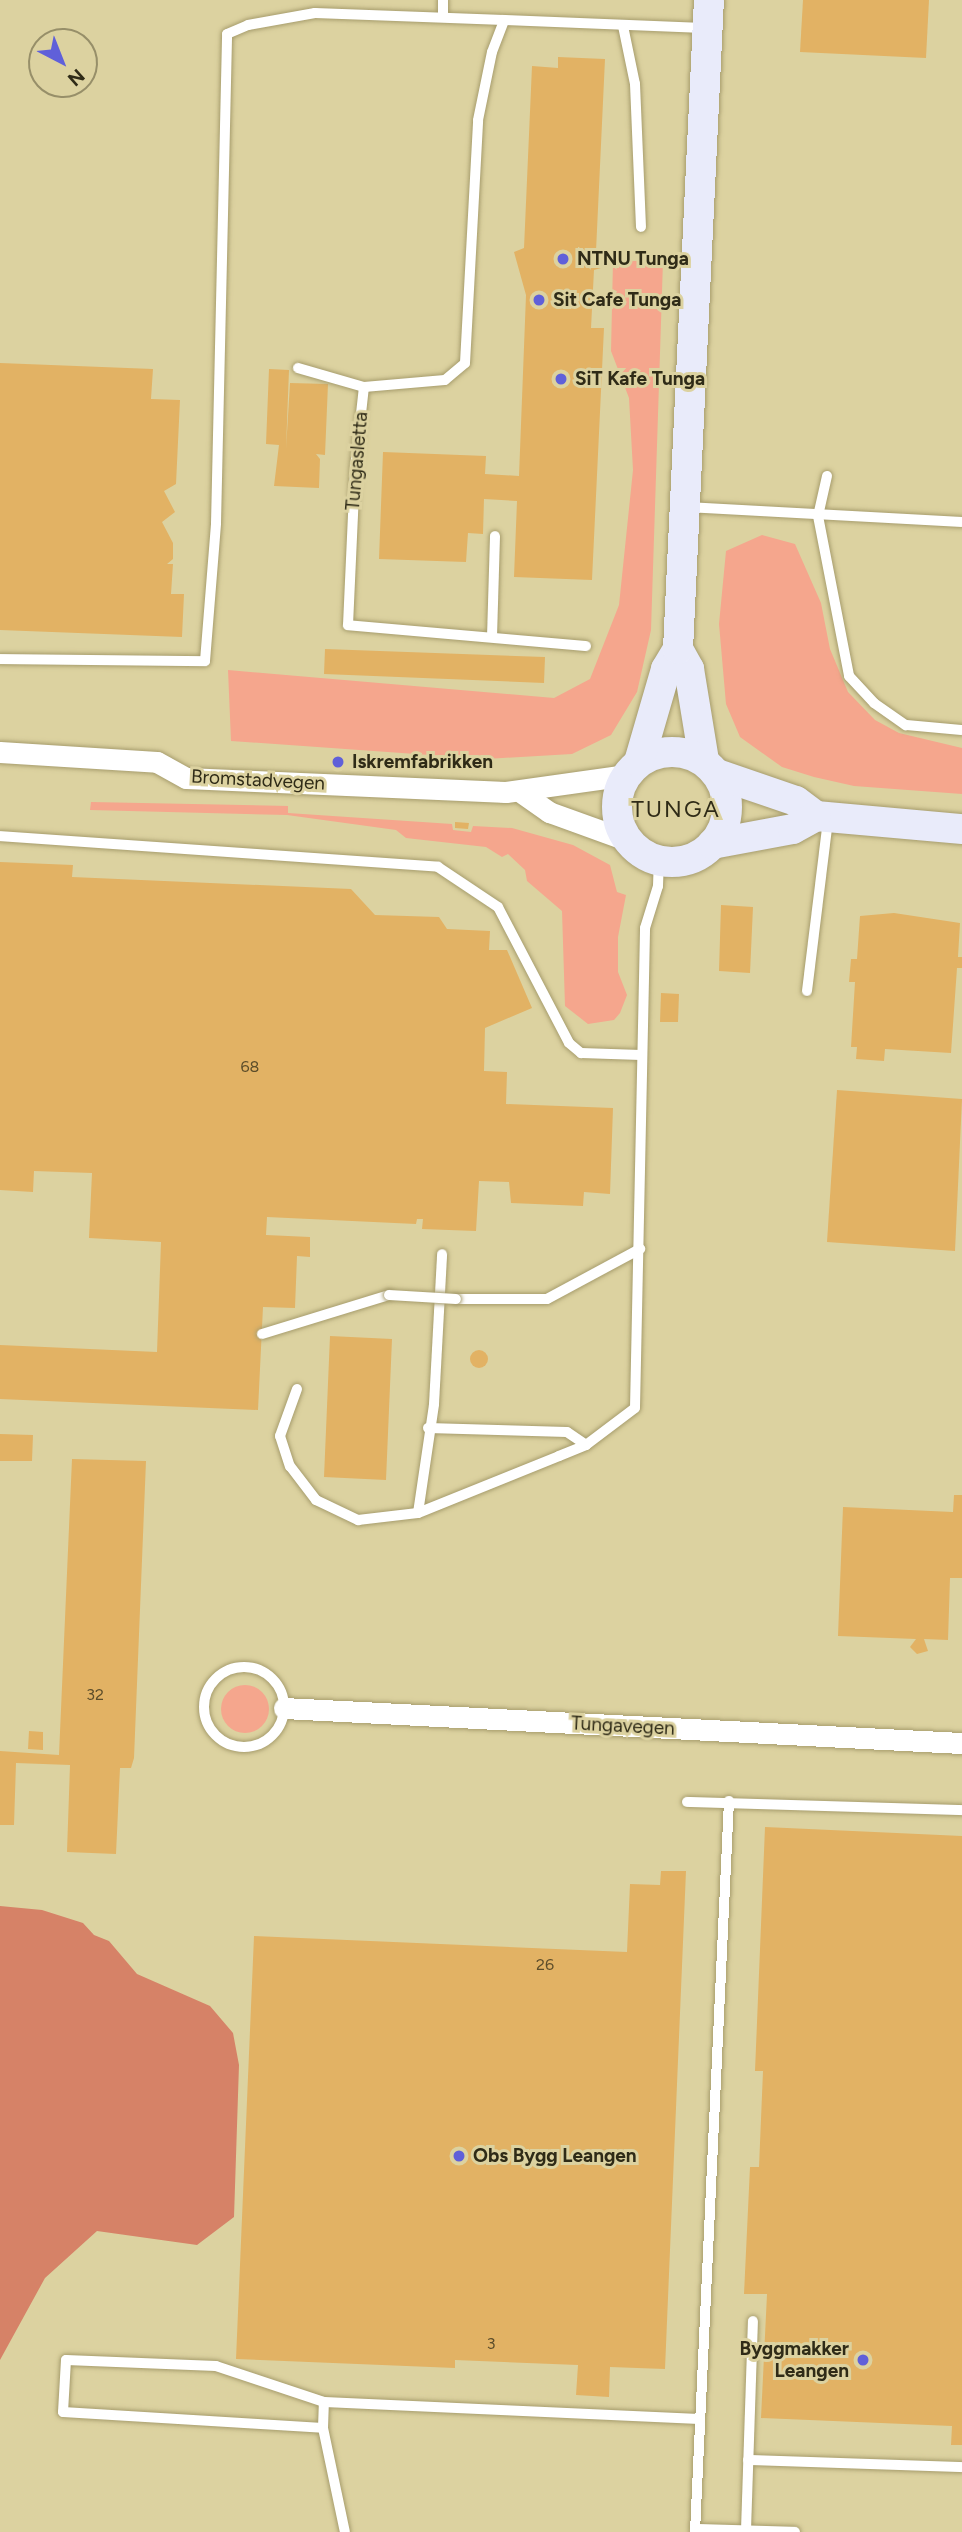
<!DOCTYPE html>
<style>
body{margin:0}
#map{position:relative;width:962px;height:2532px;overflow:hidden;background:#dcd2a0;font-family:Figtree,sans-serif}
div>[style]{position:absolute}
.green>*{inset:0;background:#f5a68d}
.round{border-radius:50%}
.forest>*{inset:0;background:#d68267}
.building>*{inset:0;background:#e2b264}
.roads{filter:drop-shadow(0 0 2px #a79d6d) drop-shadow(0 0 2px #a79d6d)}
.lane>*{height:10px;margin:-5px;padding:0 5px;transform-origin:5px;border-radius:5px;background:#fff}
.lane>.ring{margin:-5px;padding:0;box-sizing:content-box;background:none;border:10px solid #fff;border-radius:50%}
.street>*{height:21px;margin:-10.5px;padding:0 10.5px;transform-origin:10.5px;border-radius:10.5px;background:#fff}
.secondary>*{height:30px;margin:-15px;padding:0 15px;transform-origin:15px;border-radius:15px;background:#e9ebfa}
.secondary>.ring{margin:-15px;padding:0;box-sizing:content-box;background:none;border:30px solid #e9ebfa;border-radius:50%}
.bridges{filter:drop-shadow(0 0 2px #a79d6d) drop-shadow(0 0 2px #a79d6d)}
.lane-bridge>*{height:10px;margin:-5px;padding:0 5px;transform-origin:5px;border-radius:5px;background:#fff}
.dots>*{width:19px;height:19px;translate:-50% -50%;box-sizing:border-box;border:4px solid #dcd2a0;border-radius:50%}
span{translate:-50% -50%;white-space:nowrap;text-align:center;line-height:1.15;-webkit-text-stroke:6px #dcd2a0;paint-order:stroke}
.number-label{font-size:16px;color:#5c4d2a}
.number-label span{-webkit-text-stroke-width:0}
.poi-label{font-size:19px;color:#2f2b17;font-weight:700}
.left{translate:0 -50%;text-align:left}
.right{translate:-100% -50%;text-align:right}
.street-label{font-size:19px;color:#2f2b17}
.quarter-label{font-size:23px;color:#2f2b17;letter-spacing:2px}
.north{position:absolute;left:28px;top:28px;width:70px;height:70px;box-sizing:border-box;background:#dcd2a0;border:2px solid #978f69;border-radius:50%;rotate:138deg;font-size:19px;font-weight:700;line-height:28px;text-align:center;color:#2f2b17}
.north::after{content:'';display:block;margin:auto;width:24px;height:32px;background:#6060d9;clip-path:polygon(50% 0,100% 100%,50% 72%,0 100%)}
</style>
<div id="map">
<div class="green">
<div style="clip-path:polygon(613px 261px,663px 261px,651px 630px,637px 692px,611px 735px,572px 754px,486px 759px,231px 741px,228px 670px,554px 698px,590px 679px,619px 605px,633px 470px,629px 398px,611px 351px)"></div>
<div style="clip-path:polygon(762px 535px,795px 544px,821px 603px,830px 649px,848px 692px,875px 720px,899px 733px,962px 748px,962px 794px,854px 786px,814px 777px,782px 767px,740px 737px,726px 704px,719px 624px,726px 551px)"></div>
<div style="clip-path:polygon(91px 802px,288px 806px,288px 813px,452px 824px,453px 830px,471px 832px,473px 826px,512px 828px,573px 845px,610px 865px,617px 892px,626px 895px,618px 937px,618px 972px,627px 995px,620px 1013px,614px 1020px,588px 1024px,565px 1006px,562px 911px,527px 881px,525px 870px,508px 854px,502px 857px,486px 847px,406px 838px,396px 830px,287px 815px,90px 810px)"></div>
<div class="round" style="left:221px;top:1685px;width:48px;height:48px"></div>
</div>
<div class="forest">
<div style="clip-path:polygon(0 1906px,42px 1910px,83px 1923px,94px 1935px,109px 1941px,137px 1974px,210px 2006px,233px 2033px,239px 2065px,234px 2217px,197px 2245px,97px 2231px,45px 2278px,0 2360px)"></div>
</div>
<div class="building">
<div style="clip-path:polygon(803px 0,929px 0,926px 58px,800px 52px)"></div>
<div style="clip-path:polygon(558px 57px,605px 59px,596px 251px,602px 251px,601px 268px,594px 270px,591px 328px,604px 328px,592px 580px,514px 577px,517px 501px,484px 499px,483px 534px,468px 533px,466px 562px,379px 559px,383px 452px,486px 456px,485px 474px,519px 476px,526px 295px,514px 252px,524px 248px,532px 66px,558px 68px)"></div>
<div style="clip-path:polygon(0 363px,153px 369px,151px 399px,180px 400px,176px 484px,164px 491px,175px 512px,162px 522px,173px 543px,173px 559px,167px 564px,173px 564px,171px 594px,184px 594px,182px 637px,0 630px)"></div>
<div style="clip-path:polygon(269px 369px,289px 370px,286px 449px,290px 383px,328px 384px,325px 455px,316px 454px,320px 459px,319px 488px,274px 486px,279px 445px,266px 444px)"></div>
<div style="clip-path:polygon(325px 649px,545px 657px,544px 683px,324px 674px)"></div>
<div style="clip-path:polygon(455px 822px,469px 823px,468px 829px,455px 828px)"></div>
<div style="clip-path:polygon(0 862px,73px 865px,72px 877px,351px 889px,375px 915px,439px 917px,447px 929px,490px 931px,489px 950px,507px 950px,532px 1008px,485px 1028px,484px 1071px,507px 1072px,506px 1104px,613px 1108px,610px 1194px,584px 1192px,583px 1206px,511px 1203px,509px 1182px,479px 1181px,476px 1231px,422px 1229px,423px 1219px,417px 1219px,416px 1224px,267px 1217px,266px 1235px,310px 1237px,310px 1257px,297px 1256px,295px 1308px,263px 1307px,258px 1410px,0 1399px,0 1345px,157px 1352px,161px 1242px,89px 1238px,92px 1173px,34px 1171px,33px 1192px,0 1190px)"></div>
<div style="clip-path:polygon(721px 905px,753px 907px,750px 973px,719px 971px)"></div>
<div style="clip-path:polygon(894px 913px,960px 923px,958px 957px,962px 957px,962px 968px,957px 968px,951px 1053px,885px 1049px,884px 1061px,856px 1059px,857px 1047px,851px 1047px,855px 982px,849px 982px,851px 959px,857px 959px,860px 916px)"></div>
<div style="clip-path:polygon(661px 993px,679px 994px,678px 1022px,660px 1022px)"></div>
<div style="clip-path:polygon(837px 1090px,962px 1099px,955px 1251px,827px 1242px)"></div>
<div style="clip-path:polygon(330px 1336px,392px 1339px,386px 1480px,324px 1477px)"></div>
<div class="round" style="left:470px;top:1350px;width:18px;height:18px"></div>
<div style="clip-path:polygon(0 1434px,33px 1435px,32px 1461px,0 1461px)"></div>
<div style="clip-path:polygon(72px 1459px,146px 1461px,134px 1758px,131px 1768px,120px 1768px,116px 1854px,67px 1852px,70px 1765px,16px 1763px,14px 1825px,0 1825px,0 1751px,59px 1755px)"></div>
<div style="clip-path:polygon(954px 1495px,962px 1495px,962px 1578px,950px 1578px,948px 1640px,924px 1639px,928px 1651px,917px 1654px,910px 1647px,916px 1639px,838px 1636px,843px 1507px,953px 1512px)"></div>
<div style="clip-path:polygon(29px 1731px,43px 1732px,43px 1750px,28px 1749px)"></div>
<div style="clip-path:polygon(765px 1827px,962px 1836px,962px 2445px,951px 2445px,952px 2426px,761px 2418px,767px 2294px,744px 2294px,750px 2167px,759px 2167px,763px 2071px,755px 2071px)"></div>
<div style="clip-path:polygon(661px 1871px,686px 1871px,665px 2369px,610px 2367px,609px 2397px,576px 2395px,578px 2365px,455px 2360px,455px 2368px,236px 2359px,254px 1936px,627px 1952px,630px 1884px,660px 1885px)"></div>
</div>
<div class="roads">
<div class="lane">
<div style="left:443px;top:16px;width:16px;rotate:-90deg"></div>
<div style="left:623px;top:26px;width:59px;rotate:78.3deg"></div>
<div style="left:635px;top:84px;width:143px;rotate:87.6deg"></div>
<div style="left:298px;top:368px;width:69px;rotate:16.1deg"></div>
<div style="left:827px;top:476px;width:41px;rotate:102.7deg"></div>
<div style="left:818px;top:516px;width:163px;rotate:79deg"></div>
<div style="left:849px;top:676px;width:37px;rotate:47deg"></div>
<div style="left:874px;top:703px;width:39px;rotate:35deg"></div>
<div style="left:906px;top:725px;width:56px;rotate:5.1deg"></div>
<div style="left:687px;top:507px;width:275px;rotate:3.1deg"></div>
<div style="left:492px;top:637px;width:101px;rotate:-88.3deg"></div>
<div style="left:586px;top:646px;width:239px;rotate:-175deg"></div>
<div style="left:348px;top:625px;width:157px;rotate:-87.4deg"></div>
<div style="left:355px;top:468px;width:81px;rotate:-83.7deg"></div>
<div style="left:364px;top:387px;width:81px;rotate:-4.9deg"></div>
<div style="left:445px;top:380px;width:26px;rotate:-40deg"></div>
<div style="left:465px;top:363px;width:243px;rotate:-86.9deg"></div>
<div style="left:478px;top:120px;width:69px;rotate:-78.4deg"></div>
<div style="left:492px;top:52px;width:34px;rotate:-69deg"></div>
<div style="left:504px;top:20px;width:201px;rotate:2.3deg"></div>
<div style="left:0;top:659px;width:205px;rotate:0.6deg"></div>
<div style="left:205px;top:661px;width:138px;rotate:-85.4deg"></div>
<div style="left:216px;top:523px;width:489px;rotate:-88.7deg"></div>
<div style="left:227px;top:34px;width:23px;rotate:-23deg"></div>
<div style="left:248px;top:25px;width:68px;rotate:-10.2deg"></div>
<div style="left:315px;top:13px;width:189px;rotate:2.1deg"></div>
<div style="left:0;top:836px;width:439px;rotate:4deg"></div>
<div style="left:438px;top:867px;width:72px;rotate:33.7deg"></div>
<div style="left:498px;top:907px;width:153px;rotate:62.4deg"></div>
<div style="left:569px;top:1043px;width:16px;rotate:40deg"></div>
<div style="left:581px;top:1053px;width:60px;rotate:1.9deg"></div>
<div style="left:807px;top:991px;width:172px;rotate:-83deg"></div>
<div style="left:456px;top:1299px;width:91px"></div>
<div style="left:547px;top:1299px;width:106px;rotate:-28.3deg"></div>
<div style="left:262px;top:1334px;width:133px;rotate:-17.1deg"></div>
<div style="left:297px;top:1389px;width:50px;rotate:109.9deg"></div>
<div style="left:280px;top:1436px;width:32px;rotate:72deg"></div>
<div style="left:290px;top:1466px;width:43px;rotate:52.6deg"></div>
<div style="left:316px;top:1500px;width:47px;rotate:25.5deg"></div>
<div style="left:358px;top:1520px;width:60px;rotate:-6.7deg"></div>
<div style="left:418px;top:1513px;width:152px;rotate:-22deg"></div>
<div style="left:559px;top:1456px;width:29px;rotate:-22deg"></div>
<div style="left:586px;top:1445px;width:61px;rotate:-37.1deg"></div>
<div style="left:635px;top:1408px;width:480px;rotate:-88.8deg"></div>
<div style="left:645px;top:928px;width:44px;rotate:-72.8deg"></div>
<div style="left:658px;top:886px;width:26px;rotate:-88deg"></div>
<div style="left:428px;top:1428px;width:139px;rotate:1.6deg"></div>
<div style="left:567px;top:1432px;width:23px;rotate:34deg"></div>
<div style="left:418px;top:1513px;width:110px;rotate:-81.6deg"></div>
<div style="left:434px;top:1404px;width:150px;rotate:-86.9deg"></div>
<div class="ring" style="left:204px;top:1667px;width:70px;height:70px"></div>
<div style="left:687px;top:1802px;width:275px;rotate:1.7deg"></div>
<div style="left:324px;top:2402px;width:114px;rotate:-161.6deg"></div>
<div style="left:216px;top:2366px;width:150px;rotate:-177.7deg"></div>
<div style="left:66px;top:2360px;width:52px;rotate:93.3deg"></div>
<div style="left:63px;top:2412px;width:260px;rotate:3.5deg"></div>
<div style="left:323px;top:2428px;width:106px;rotate:78.1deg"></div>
<div style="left:323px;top:2428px;width:26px;rotate:-88deg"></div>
<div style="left:324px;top:2402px;width:376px;rotate:2.6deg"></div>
<div style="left:748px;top:2460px;width:214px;rotate:1.9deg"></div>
<div style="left:695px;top:2529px;width:100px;rotate:1.7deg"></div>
<div style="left:746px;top:2530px;width:209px;rotate:-88.1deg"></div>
<div style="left:695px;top:2532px;width:732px;rotate:-87.34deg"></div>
</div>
<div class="street">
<div style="left:0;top:752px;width:157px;rotate:3.6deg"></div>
<div style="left:157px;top:762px;width:33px;rotate:29deg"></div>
<div style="left:186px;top:778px;width:320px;rotate:2.5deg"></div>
<div style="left:506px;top:792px;width:122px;rotate:-8deg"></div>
<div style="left:519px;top:791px;width:37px;rotate:35deg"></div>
<div style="left:549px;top:812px;width:85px;rotate:19.9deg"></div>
<div style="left:284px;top:1708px;width:679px;rotate:2.96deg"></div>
</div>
<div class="secondary">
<div style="left:678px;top:649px;width:23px;rotate:61deg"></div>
<div style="left:689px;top:669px;width:93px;rotate:80.7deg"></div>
<div class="ring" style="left:617px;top:752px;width:80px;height:80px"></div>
<div style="left:639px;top:762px;width:97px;rotate:-73.8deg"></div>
<div style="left:666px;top:669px;width:23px;rotate:-59deg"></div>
<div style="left:678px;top:649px;width:650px;rotate:-87.27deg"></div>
<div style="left:717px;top:774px;width:83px;rotate:18.9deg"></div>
<div style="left:796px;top:801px;width:25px;rotate:37deg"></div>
<div style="left:816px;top:816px;width:147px;rotate:5.1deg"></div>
<div style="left:712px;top:844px;width:82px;rotate:-10.5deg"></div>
<div style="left:793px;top:829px;width:26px;rotate:-29deg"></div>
</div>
</div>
<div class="bridges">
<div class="lane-bridge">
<div style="left:389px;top:1295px;width:67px;rotate:3.4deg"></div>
</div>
</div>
<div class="dots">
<div style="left:563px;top:259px;background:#6060d9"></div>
<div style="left:539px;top:300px;background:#6060d9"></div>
<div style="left:561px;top:379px;background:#6060d9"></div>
<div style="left:338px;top:762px;background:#6060d9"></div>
<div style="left:459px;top:2156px;background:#6060d9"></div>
<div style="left:863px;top:2360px;background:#6060d9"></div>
</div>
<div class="number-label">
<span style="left:250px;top:1067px">68</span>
<span style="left:95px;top:1695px">32</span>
<span style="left:545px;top:1965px">26</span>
<span style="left:491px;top:2344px">3</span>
</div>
<div class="poi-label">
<span class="left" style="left:577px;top:259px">NTNU Tunga</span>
<span class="left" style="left:553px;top:300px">Sit Cafe Tunga</span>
<span class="left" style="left:575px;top:379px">SiT Kafe Tunga</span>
<span class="left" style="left:352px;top:762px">Iskremfabrikken</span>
<span class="left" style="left:473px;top:2156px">Obs Bygg Leangen</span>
<span class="right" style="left:849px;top:2360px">Byggmakker<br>Leangen</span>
</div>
<div class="street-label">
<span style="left:357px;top:461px;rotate:-85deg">Tungasletta</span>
<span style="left:258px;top:780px;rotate:3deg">Bromstadvegen</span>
<span style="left:623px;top:1726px;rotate:3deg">Tungavegen</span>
</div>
<div class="quarter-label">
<span style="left:676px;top:809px">TUNGA</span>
</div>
<div class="north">N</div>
</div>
